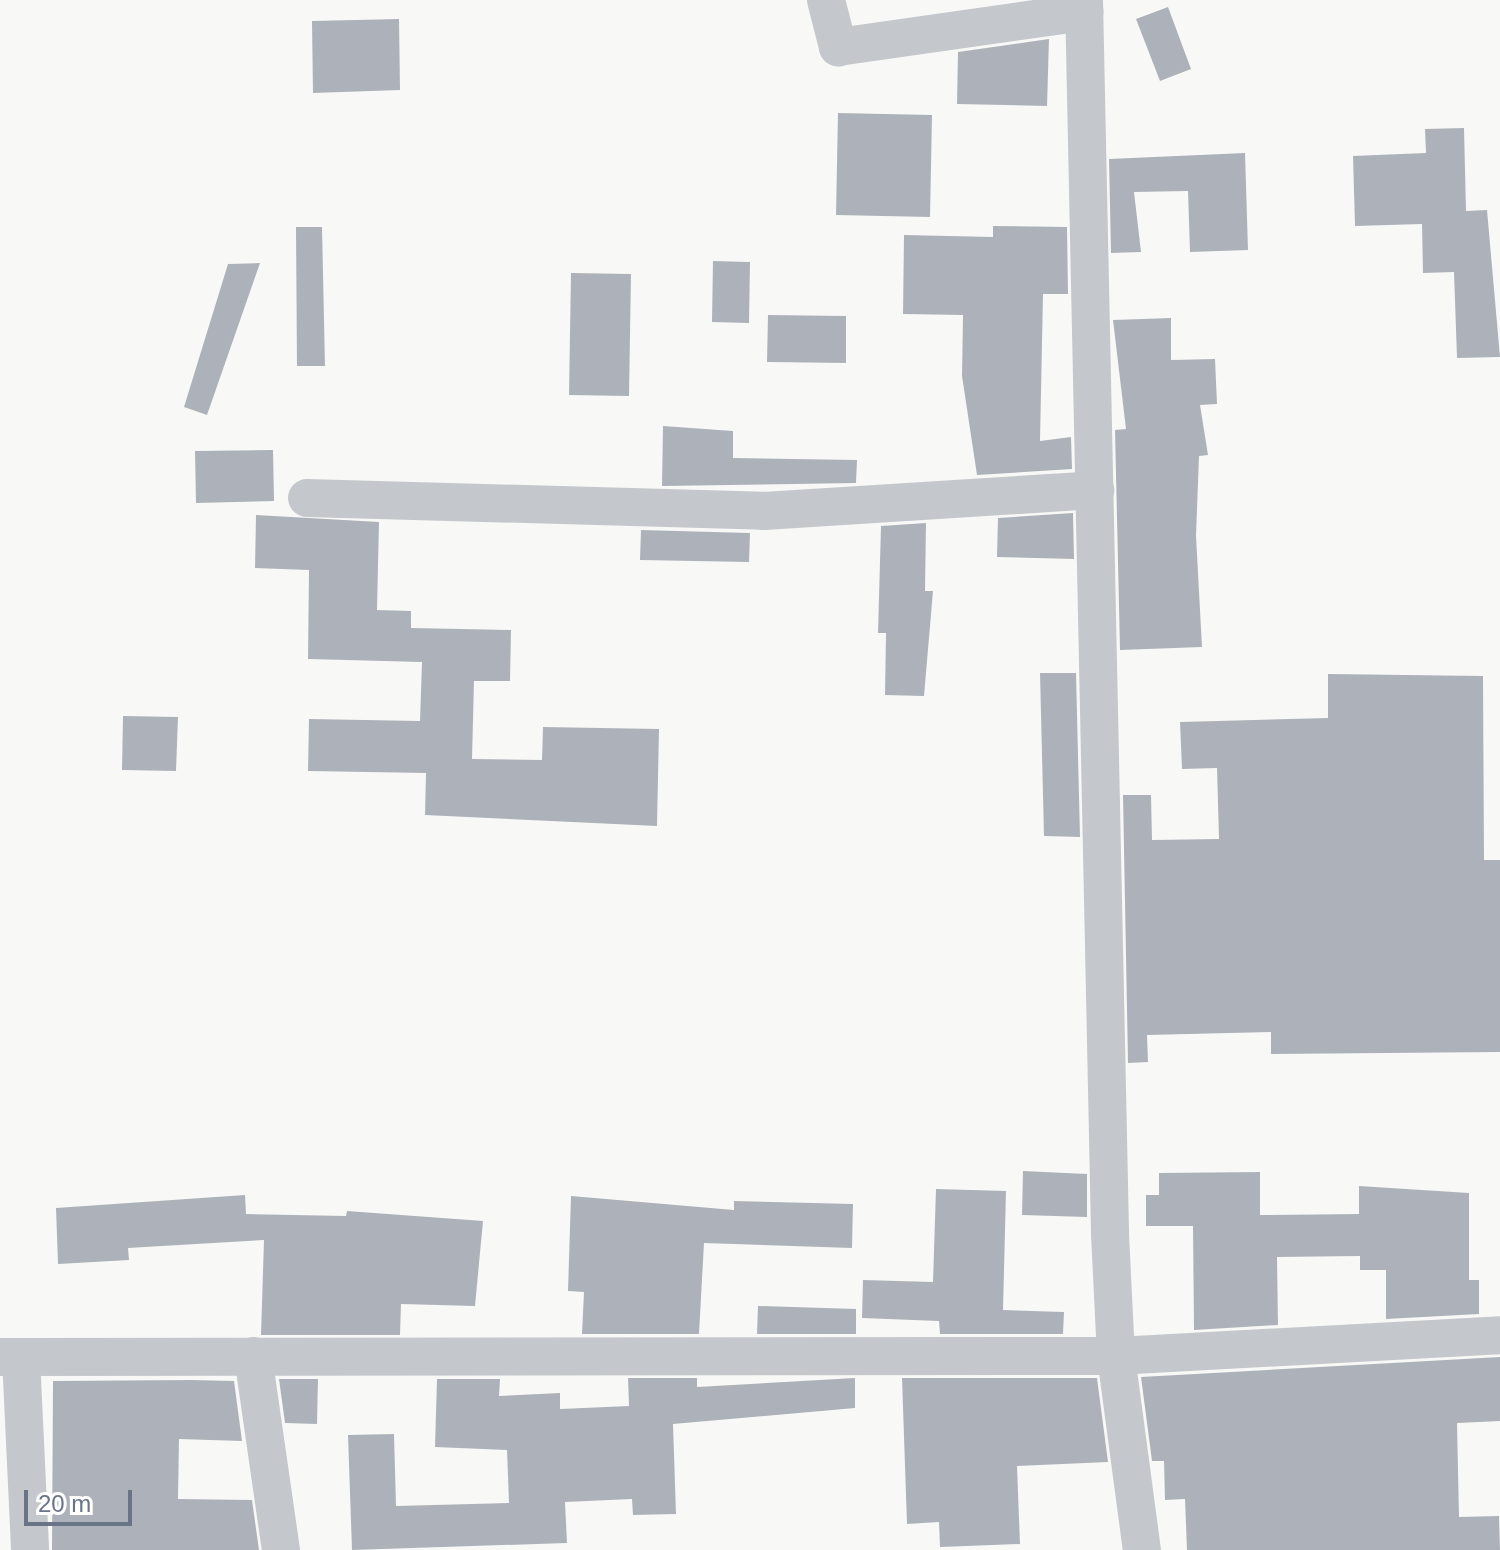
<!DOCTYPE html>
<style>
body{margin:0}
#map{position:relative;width:1500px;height:1550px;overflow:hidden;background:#f8f9f6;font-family:Helvetica,sans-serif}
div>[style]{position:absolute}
.building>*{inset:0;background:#adb2ba}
.minor>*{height:38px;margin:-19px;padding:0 19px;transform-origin:19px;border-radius:19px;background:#c4c7cb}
span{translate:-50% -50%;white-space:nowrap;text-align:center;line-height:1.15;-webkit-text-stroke:8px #fff;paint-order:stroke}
.scale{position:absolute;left:24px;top:1490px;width:108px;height:36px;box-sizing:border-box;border:4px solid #697486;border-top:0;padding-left:10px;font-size:24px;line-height:28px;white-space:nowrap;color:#697486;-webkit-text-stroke:6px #fff;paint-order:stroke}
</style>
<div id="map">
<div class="building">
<div style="clip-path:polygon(1168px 7px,1191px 69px,1160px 81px,1136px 19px)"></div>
<div style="clip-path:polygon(399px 19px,400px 90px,313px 93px,312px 21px)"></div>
<div style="clip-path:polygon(1049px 39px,1047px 106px,957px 104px,958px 52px)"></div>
<div style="clip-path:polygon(838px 113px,932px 115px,930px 217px,836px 215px)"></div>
<div style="clip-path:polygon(1464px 128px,1466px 211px,1487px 210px,1500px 357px,1457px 358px,1454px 272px,1423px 273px,1422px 224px,1355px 226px,1353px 156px,1426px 153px,1425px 129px)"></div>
<div style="clip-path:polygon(1245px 153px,1248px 250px,1190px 252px,1188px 191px,1134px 192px,1141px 252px,1111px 253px,1109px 159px)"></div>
<div style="clip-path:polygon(993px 226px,1067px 227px,1068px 294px,1043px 294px,1040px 441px,1071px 437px,1072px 469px,977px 475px,962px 376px,963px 315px,903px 314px,904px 235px,993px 237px)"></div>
<div style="clip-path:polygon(296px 227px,322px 227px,325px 366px,297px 366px)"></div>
<div style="clip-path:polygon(713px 261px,750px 262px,749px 323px,712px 322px)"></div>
<div style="clip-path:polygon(260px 263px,207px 415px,184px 407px,228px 264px)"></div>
<div style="clip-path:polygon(571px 273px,631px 274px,629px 396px,569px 395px)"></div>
<div style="clip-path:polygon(768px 315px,846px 316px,846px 363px,767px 362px)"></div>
<div style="clip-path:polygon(1171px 318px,1171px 360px,1215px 359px,1217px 404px,1200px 405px,1208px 455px,1199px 456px,1196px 536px,1202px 647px,1120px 650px,1115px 430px,1126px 429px,1113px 320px)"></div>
<div style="clip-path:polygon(663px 426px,733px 431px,733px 458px,857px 460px,856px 483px,662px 486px)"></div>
<div style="clip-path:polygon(273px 450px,274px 501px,196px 503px,195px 451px)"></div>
<div style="clip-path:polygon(1073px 513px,1074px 559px,997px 557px,998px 518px)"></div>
<div style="clip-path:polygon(256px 515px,379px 522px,377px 610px,411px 611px,411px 628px,511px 630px,510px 681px,474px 681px,472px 759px,542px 760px,543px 727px,659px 729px,657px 826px,425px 815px,426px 773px,308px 771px,309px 719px,420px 721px,422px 662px,308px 659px,309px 570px,255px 568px)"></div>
<div style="clip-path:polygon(926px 523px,925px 591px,933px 591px,924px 696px,885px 695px,886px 633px,878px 633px,881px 526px)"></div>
<div style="clip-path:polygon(641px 530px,750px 533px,749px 562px,640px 560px)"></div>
<div style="clip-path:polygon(1040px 673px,1076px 673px,1080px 837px,1044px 836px)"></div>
<div style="clip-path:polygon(1328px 674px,1483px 676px,1484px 860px,1500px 860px,1500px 1052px,1271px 1054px,1271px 1032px,1147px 1035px,1148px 1062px,1128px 1063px,1123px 795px,1151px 795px,1152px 840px,1219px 839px,1217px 768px,1182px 769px,1180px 722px,1328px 718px)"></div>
<div style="clip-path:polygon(123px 716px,178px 717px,176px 771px,122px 770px)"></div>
<div style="clip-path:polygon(1023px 1171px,1087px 1174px,1087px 1217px,1022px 1215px)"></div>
<div style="clip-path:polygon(1260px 1172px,1260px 1215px,1359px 1214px,1359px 1186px,1469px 1193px,1469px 1280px,1479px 1280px,1479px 1314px,1386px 1319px,1386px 1270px,1360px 1270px,1360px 1256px,1277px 1257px,1278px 1325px,1194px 1330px,1193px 1226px,1146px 1226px,1146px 1195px,1159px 1195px,1159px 1173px)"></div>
<div style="clip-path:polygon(936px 1189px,1006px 1191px,1003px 1310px,1064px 1312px,1063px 1334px,940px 1334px,939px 1321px,862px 1318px,863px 1280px,933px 1282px)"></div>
<div style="clip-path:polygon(245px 1195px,246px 1214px,346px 1216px,347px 1211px,483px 1221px,475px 1306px,401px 1304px,400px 1335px,261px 1335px,264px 1240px,128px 1248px,129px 1260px,58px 1264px,56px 1208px)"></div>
<div style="clip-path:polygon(571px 1196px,734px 1210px,734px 1201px,853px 1204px,852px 1248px,704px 1243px,699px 1334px,582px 1334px,584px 1292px,568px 1291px)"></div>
<div style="clip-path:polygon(758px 1306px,856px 1309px,856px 1334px,757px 1334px)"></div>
<div style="clip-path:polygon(1500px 1357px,1500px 1421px,1457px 1423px,1459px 1517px,1499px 1516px,1500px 1550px,1187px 1550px,1185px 1499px,1165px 1500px,1164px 1461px,1152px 1461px,1141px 1377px)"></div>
<div style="clip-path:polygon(628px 1378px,697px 1378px,697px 1387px,855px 1378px,855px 1408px,673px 1424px,676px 1514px,633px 1515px,632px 1499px,565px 1502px,567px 1543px,352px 1550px,348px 1435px,394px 1434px,396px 1506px,509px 1503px,507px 1450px,435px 1447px,437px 1379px,500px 1379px,499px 1396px,560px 1393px,560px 1409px,629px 1406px)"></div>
<div style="clip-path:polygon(902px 1378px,1097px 1378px,1108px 1462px,1017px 1466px,1020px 1544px,940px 1547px,939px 1522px,907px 1524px)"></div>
<div style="clip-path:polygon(279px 1379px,318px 1379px,317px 1424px,285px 1423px)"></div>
<div style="clip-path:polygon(191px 1380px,234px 1381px,242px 1441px,179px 1439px,178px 1499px,252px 1500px,259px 1550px,52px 1550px,53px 1381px)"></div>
</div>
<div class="minor">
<div style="left:826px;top:0;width:49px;rotate:75.7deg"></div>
<div style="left:838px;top:47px;width:249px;rotate:-8.1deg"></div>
<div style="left:1084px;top:0;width:1234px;rotate:88.79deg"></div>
<div style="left:1110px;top:1234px;width:122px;rotate:87.2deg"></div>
<div style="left:1116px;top:1356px;width:196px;rotate:82.4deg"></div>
<div style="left:307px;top:498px;width:457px;rotate:1.6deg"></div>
<div style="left:764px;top:511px;width:332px;rotate:-3.6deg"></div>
<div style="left:253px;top:1356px;width:196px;rotate:81.8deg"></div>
<div style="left:0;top:1357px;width:1116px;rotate:-0.05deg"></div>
<div style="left:1116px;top:1356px;width:385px;rotate:-3.1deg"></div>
<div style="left:21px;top:1357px;width:193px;rotate:87.3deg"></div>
</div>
<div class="scale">20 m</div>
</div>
